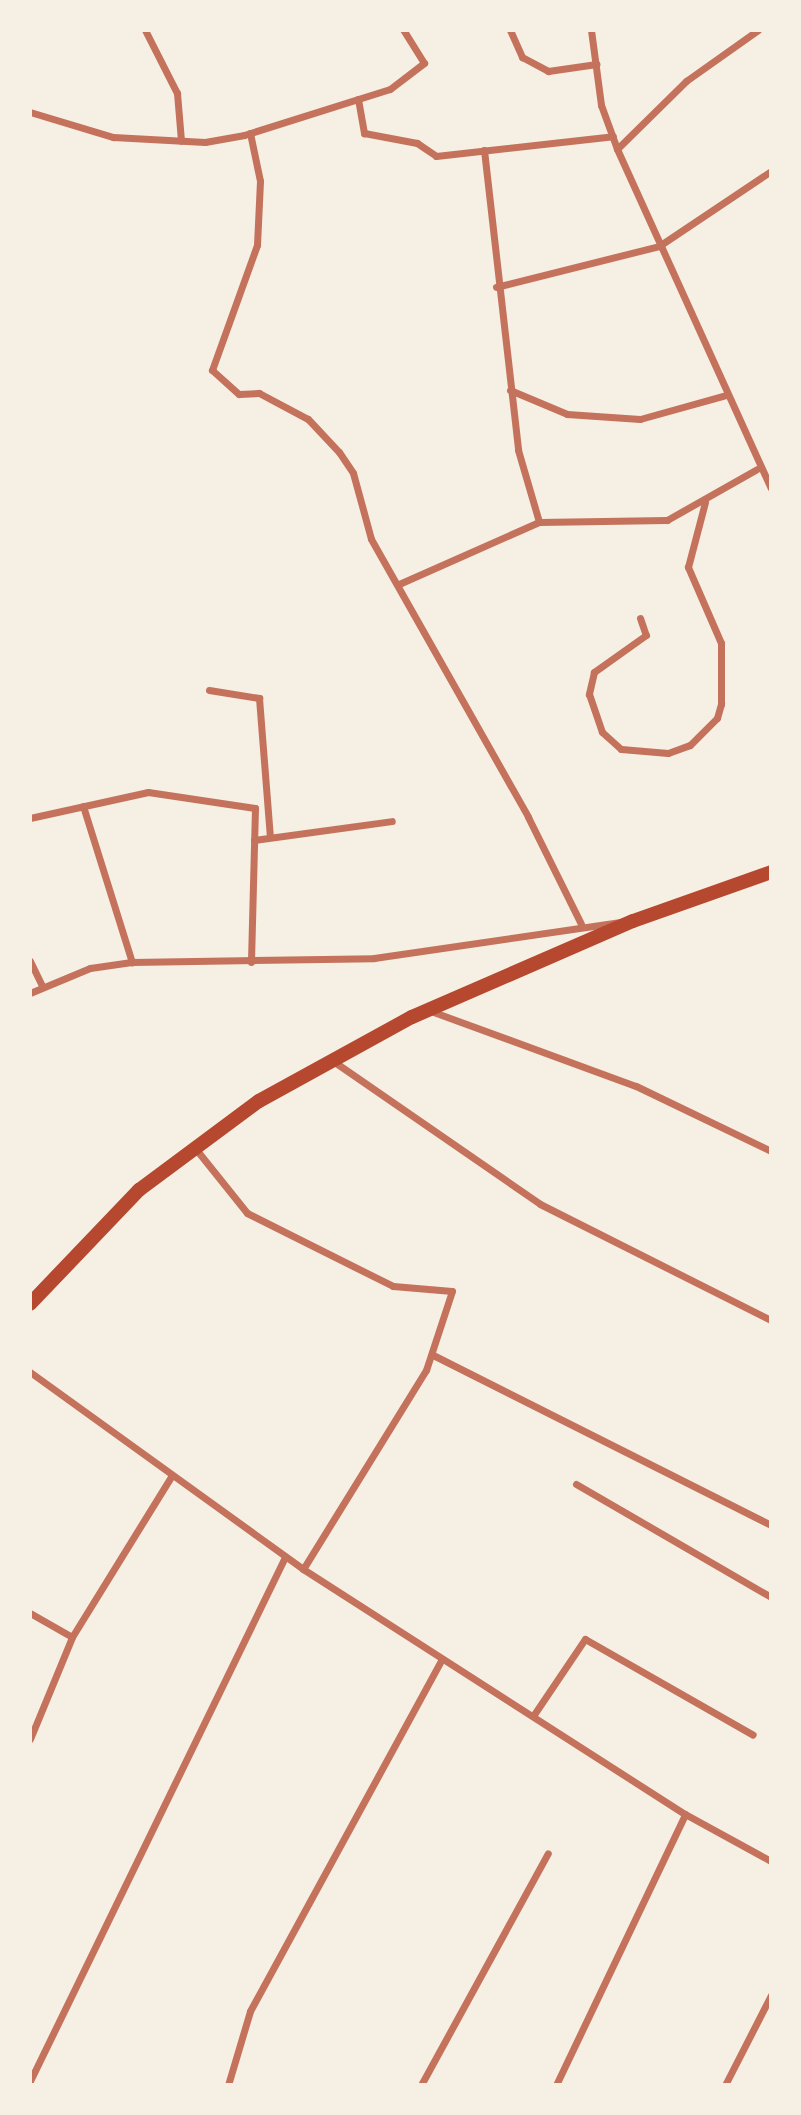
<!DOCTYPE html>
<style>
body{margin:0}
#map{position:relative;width:801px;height:2115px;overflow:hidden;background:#f6efe4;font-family:Literata,serif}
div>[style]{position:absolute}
.minor>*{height:7px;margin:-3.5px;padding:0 3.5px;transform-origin:3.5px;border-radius:3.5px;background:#c5725c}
.secondary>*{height:14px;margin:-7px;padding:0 7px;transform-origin:7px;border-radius:7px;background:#b5482f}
span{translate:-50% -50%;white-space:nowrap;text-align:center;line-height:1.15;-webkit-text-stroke:7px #f6efe4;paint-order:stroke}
.frame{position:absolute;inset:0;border:32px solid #f6efe4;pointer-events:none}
</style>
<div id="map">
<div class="minor">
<div style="left:145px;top:30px;width:71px;rotate:63.1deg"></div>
<div style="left:177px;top:93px;width:48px;rotate:85.2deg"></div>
<div style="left:510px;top:30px;width:30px;rotate:66deg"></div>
<div style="left:522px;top:57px;width:30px;rotate:28deg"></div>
<div style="left:548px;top:71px;width:49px;rotate:-8.3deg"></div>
<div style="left:591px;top:30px;width:76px;rotate:82.4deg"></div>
<div style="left:601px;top:105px;width:47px;rotate:70deg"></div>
<div style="left:617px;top:149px;width:372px;rotate:65.6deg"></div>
<div style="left:358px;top:99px;width:35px;rotate:80deg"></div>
<div style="left:364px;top:133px;width:54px;rotate:10.7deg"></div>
<div style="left:417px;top:143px;width:23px;rotate:34deg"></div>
<div style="left:436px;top:156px;width:178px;rotate:-6.4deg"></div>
<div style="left:30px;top:112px;width:87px;rotate:16.8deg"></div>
<div style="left:113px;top:137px;width:92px;rotate:3.1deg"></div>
<div style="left:205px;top:142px;width:40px;rotate:-10deg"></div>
<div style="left:244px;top:135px;width:153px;rotate:-17.5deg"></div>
<div style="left:390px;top:89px;width:43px;rotate:-37.4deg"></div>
<div style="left:424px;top:63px;width:39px;rotate:-122deg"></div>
<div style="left:250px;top:133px;width:49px;rotate:78.2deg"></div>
<div style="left:260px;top:181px;width:64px;rotate:92.7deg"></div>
<div style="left:257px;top:245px;width:133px;rotate:109.8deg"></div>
<div style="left:212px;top:370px;width:36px;rotate:42deg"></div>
<div style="left:239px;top:394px;width:20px;rotate:-3deg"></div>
<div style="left:259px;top:393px;width:55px;rotate:28deg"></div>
<div style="left:308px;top:419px;width:45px;rotate:46.8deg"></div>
<div style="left:339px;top:452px;width:25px;rotate:56deg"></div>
<div style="left:353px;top:473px;width:68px;rotate:74.7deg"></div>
<div style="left:371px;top:539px;width:319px;rotate:60.5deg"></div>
<div style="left:528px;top:817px;width:119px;rotate:63.6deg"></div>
<div style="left:617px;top:149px;width:97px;rotate:-44.6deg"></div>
<div style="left:686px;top:81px;width:88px;rotate:-35.3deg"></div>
<div style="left:484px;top:150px;width:302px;rotate:83.5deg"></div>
<div style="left:518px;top:450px;width:75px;rotate:73.7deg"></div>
<div style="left:539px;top:522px;width:128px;rotate:-0.9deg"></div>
<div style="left:667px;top:520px;width:103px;rotate:-29.5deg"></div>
<div style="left:496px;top:287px;width:168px;rotate:-14.1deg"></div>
<div style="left:659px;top:246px;width:135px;rotate:-33.8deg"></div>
<div style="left:510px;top:390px;width:62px;rotate:22.8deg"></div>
<div style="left:567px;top:414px;width:73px;rotate:3.9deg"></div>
<div style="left:640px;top:419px;width:89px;rotate:-15.6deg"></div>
<div style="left:399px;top:584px;width:153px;rotate:-23.9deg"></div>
<div style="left:640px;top:618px;width:18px;rotate:71deg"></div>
<div style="left:646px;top:635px;width:64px;rotate:144.6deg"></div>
<div style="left:594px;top:672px;width:23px;rotate:103deg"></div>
<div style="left:589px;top:694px;width:40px;rotate:71.1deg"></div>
<div style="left:602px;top:732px;width:25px;rotate:42deg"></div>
<div style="left:621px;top:749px;width:47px;rotate:4.9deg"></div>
<div style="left:668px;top:753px;width:23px;rotate:-20deg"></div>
<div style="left:690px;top:745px;width:38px;rotate:-45deg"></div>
<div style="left:717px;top:718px;width:15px;rotate:-74deg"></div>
<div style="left:721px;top:704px;width:61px;rotate:-90deg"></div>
<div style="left:721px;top:643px;width:83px;rotate:-113.5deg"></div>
<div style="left:688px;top:567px;width:67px;rotate:-75.3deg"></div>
<div style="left:209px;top:690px;width:51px;rotate:9.1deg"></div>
<div style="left:259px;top:698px;width:139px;rotate:85.5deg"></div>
<div style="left:83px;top:806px;width:164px;rotate:72.6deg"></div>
<div style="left:30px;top:818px;width:121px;rotate:-12.4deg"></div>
<div style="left:148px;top:792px;width:108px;rotate:8.5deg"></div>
<div style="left:255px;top:808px;width:154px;rotate:91.5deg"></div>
<div style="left:254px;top:840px;width:139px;rotate:-7.8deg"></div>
<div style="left:30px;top:961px;width:28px;rotate:64deg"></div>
<div style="left:30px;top:993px;width:65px;rotate:-22.6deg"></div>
<div style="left:90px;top:968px;width:42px;rotate:-8.1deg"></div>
<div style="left:132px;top:962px;width:242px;rotate:-0.9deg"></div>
<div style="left:374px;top:958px;width:251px;rotate:-8.3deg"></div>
<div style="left:428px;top:1010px;width:221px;rotate:20.1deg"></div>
<div style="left:636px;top:1086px;width:150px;rotate:25.7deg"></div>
<div style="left:333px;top:1061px;width:252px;rotate:34.6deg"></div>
<div style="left:540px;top:1204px;width:258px;rotate:26.7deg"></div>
<div style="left:195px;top:1148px;width:83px;rotate:51.3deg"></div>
<div style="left:247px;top:1213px;width:163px;rotate:26.6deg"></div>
<div style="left:393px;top:1286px;width:59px;rotate:4.8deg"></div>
<div style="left:452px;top:1291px;width:83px;rotate:108.2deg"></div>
<div style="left:426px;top:1370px;width:234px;rotate:121.7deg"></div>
<div style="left:433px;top:1355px;width:378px;rotate:26.7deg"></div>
<div style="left:30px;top:1372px;width:337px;rotate:35.8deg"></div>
<div style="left:303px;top:1569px;width:454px;rotate:32.7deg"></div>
<div style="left:685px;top:1814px;width:98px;rotate:28.7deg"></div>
<div style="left:576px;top:1484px;width:225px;rotate:30.1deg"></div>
<div style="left:30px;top:1613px;width:48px;rotate:29.7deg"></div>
<div style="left:72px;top:1637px;width:188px;rotate:-58.3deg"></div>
<div style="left:533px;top:1716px;width:93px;rotate:-56deg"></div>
<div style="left:585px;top:1639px;width:193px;rotate:29.7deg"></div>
<div style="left:30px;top:1739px;width:110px;rotate:-67.6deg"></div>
<div style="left:30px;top:2081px;width:583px;rotate:-64.05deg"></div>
<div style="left:228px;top:2085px;width:77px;rotate:-73.4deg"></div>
<div style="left:250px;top:2011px;width:401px;rotate:-61.4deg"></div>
<div style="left:421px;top:2085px;width:264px;rotate:-61.3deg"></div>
<div style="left:556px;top:2085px;width:300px;rotate:-64.5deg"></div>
<div style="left:725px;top:2085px;width:101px;rotate:-62.9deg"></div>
</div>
<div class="secondary">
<div style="left:30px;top:1304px;width:158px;rotate:-46.3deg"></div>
<div style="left:139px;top:1190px;width:149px;rotate:-36.6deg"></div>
<div style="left:259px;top:1101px;width:175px;rotate:-28.8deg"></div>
<div style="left:412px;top:1017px;width:241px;rotate:-23.5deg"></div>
<div style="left:633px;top:921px;width:146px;rotate:-19.5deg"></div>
</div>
<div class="frame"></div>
</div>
